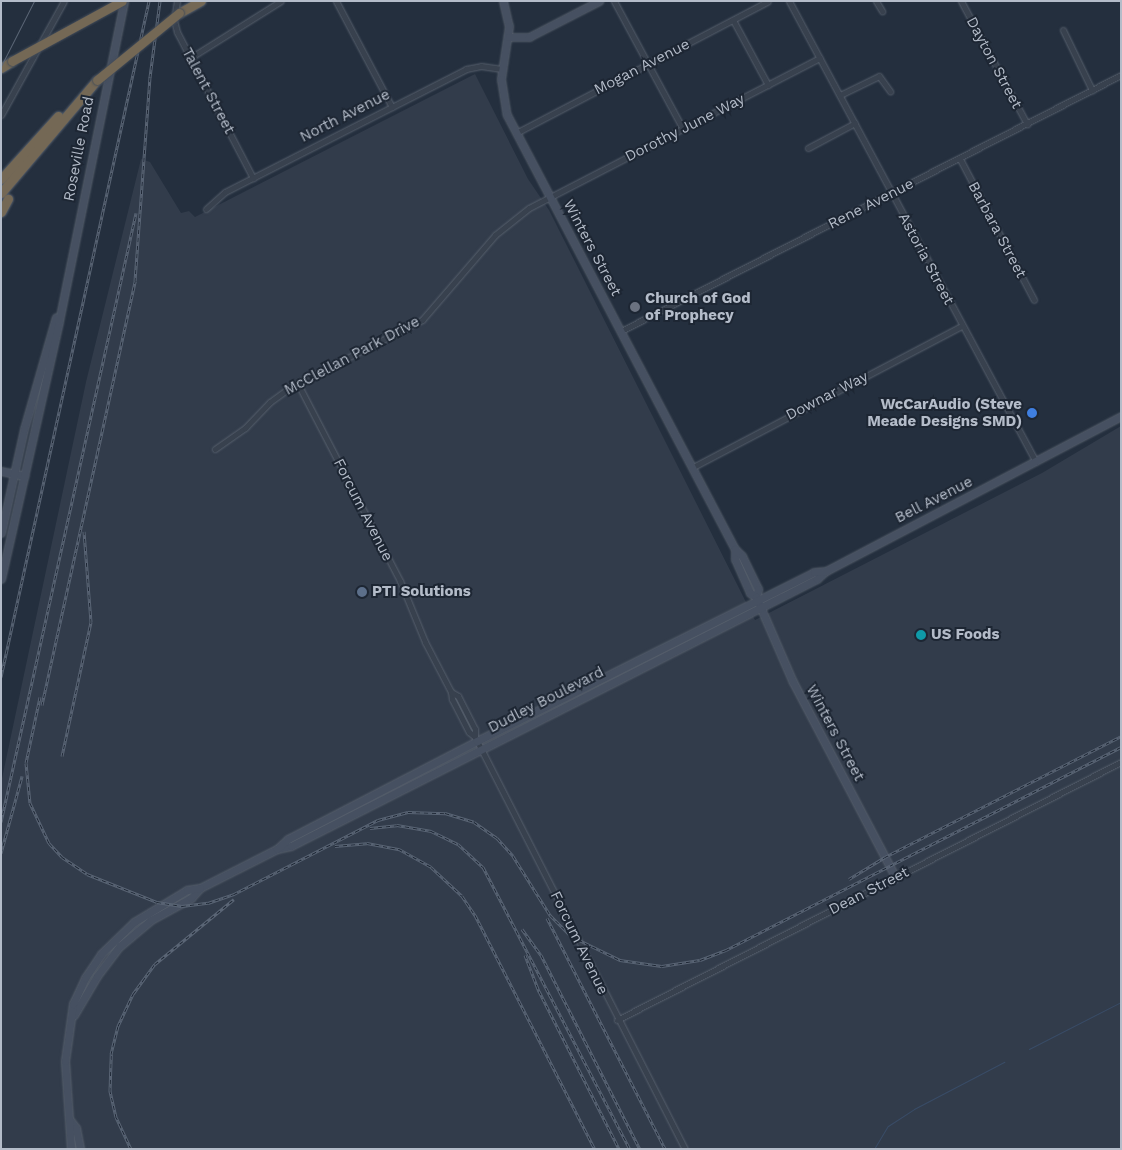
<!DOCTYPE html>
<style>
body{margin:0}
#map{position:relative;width:1122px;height:1150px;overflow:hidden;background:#242f3e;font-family:"Work Sans",sans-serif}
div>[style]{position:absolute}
.airport>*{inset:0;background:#323c4b}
.stream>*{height:1px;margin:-0.5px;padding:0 0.5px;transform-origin:0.5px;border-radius:0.5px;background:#394c67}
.roads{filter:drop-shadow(0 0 1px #565f6c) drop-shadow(0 0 1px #565f6c)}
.street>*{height:5px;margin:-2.5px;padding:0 2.5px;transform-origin:2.5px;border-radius:2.5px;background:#38414e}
.secondary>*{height:7px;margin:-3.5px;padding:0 3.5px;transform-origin:3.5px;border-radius:3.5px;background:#465061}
.highway>*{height:9px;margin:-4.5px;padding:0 4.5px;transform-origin:4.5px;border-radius:4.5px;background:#746855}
.tram>*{height:1px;margin:-0.5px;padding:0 0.5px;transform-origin:0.5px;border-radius:0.5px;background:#5a6575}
.rail>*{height:3px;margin-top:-1.5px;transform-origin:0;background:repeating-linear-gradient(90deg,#1d2633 0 4px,#5a6575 0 8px);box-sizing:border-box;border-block:1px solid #5a6575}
.bridges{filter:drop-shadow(0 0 1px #434c59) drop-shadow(0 0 1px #434c59)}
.highway-bridge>*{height:9px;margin:-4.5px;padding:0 4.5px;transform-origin:4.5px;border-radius:4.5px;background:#746855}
.dots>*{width:14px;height:14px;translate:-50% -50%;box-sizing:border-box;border:2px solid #1d2633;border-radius:50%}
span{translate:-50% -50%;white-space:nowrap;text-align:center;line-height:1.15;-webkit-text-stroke:4px #1d2633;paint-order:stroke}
.street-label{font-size:15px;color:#b4bcc9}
.poi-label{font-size:15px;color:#b4bcc9;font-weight:700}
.left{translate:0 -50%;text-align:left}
.right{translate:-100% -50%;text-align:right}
.frame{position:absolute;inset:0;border:2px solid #b4bcc9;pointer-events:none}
</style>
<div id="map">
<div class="airport">
<div style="clip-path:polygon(475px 74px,528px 179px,549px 210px,755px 620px,1042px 473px,1121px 426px,1121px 1149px,1px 1149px,1px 783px,86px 382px,141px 159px,150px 162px,181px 213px,189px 211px,195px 217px)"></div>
</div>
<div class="stream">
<div style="left:1029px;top:1049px;width:103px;rotate:-27.1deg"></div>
<div style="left:874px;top:1149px;width:27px;rotate:-59deg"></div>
<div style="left:888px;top:1126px;width:31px;rotate:-33deg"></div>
<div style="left:914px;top:1109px;width:102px;rotate:-27.6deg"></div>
</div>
<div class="roads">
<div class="street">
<div style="left:177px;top:1px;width:19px;rotate:99deg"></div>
<div style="left:174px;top:20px;width:12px;rotate:76deg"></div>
<div style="left:177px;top:32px;width:165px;rotate:62.5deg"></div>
<div style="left:336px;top:1px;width:120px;rotate:62.2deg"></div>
<div style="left:614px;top:1px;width:145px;rotate:61.7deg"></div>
<div style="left:789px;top:1px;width:523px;rotate:61.82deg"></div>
<div style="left:876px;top:1px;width:12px;rotate:59deg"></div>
<div style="left:961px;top:1px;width:140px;rotate:61.8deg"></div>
<div style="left:733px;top:20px;width:74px;rotate:61.7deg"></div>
<div style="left:1063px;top:30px;width:67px;rotate:64.2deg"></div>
<div style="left:190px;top:58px;width:107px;rotate:-32.1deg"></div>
<div style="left:840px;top:95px;width:43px;rotate:-26deg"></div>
<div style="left:879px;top:76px;width:19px;rotate:54deg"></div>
<div style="left:1px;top:115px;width:130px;rotate:-61.1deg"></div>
<div style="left:516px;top:133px;width:284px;rotate:-27.6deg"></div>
<div style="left:808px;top:148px;width:53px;rotate:-28deg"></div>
<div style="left:960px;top:159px;width:159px;rotate:62.3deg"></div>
<div style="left:206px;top:209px;width:25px;rotate:-42deg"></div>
<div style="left:225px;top:192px;width:271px;rotate:-27deg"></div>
<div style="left:466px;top:69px;width:15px;rotate:-11deg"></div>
<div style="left:481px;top:66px;width:21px;rotate:8deg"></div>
<div style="left:621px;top:331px;width:562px;rotate:-27.11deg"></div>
<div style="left:298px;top:384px;width:222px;rotate:62.6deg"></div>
<div style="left:400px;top:581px;width:66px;rotate:67.7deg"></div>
<div style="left:425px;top:642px;width:56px;rotate:62.5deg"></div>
<div style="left:451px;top:692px;width:7px;rotate:82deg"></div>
<div style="left:452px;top:699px;width:37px;rotate:63deg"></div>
<div style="left:469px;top:732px;width:8px;rotate:40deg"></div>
<div style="left:475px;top:737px;width:462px;rotate:63deg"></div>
<div style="left:215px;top:449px;width:37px;rotate:-35deg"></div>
<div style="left:245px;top:428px;width:36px;rotate:-46deg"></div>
<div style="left:270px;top:402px;width:27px;rotate:-36deg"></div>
<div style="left:292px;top:386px;width:146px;rotate:-26.9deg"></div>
<div style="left:422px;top:320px;width:112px;rotate:-49.3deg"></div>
<div style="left:495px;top:235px;width:43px;rotate:-38.5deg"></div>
<div style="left:529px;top:208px;width:327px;rotate:-27.3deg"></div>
<div style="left:693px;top:467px;width:304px;rotate:-27.7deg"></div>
<div style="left:451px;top:692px;width:8px;rotate:30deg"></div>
<div style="left:458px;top:696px;width:37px;rotate:63deg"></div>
<div style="left:475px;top:729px;width:8px;rotate:90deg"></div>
<div style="left:617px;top:1020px;width:566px;rotate:-27.11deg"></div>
</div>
<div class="secondary">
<div style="left:503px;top:1px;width:26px;rotate:77deg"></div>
<div style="left:509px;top:26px;width:54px;rotate:98.6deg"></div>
<div style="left:501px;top:79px;width:36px;rotate:81deg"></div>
<div style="left:507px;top:115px;width:490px;rotate:62.3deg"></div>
<div style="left:735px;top:549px;width:10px;rotate:45deg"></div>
<div style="left:742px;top:556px;width:37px;rotate:64deg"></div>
<div style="left:758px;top:589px;width:8px;rotate:104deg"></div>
<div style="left:509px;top:37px;width:20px"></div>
<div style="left:529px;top:37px;width:79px;rotate:-27.2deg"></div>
<div style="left:1px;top:471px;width:24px;rotate:12deg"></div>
<div style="left:1px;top:533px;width:107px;rotate:-77.5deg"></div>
<div style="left:24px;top:429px;width:116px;rotate:-74.1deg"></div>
<div style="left:735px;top:549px;width:10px;rotate:90deg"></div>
<div style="left:735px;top:559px;width:37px;rotate:66deg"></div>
<div style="left:750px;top:593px;width:7px;rotate:34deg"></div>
<div style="left:756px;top:597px;width:93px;rotate:66.5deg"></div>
<div style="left:793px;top:682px;width:221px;rotate:62.3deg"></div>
<div style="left:1px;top:579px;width:264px;rotate:-77.3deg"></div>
<div style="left:59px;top:321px;width:327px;rotate:-78.5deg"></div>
<div style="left:277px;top:849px;width:14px;rotate:-12deg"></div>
<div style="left:291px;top:846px;width:590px;rotate:-26.91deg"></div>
<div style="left:817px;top:579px;width:12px;rotate:-42deg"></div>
<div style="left:74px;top:1015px;width:45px;rotate:-59.5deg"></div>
<div style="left:97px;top:976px;width:38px;rotate:-53deg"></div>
<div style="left:120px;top:946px;width:40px;rotate:-40deg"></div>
<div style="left:151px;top:920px;width:46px;rotate:-28.8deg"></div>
<div style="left:191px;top:898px;width:13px;rotate:-48deg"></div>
<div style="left:200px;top:888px;width:86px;rotate:-26.9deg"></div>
<div style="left:277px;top:849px;width:15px;rotate:-42deg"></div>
<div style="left:288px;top:839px;width:213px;rotate:-27.4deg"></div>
<div style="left:477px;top:741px;width:377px;rotate:-26.6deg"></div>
<div style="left:814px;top:572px;width:12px;rotate:-5deg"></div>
<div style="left:826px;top:571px;width:333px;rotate:-27.7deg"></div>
<div style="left:70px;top:1120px;width:10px;rotate:53deg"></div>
<div style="left:76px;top:1128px;width:21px;rotate:79deg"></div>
<div style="left:71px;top:1149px;width:88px;rotate:-93.9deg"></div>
<div style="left:65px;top:1061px;width:58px;rotate:-82deg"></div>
<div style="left:73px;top:1004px;width:29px;rotate:-65deg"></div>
<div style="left:85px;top:978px;width:29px;rotate:-56deg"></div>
<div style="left:101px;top:954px;width:46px;rotate:-44.1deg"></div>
<div style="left:134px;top:922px;width:62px;rotate:-31.1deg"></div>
<div style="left:187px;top:890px;width:13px;rotate:-9deg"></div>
</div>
<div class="highway">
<div style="left:179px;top:13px;width:25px;rotate:-29deg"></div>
<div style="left:1px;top:68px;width:13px;rotate:-32deg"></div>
<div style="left:1px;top:179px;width:85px;rotate:-47.9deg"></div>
<div style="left:1px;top:193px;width:148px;rotate:-49.7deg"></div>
<div style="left:1px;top:212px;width:15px;rotate:-62deg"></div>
</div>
</div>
<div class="tram">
<div style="left:1px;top:66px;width:73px;rotate:-63.1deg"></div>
</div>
<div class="rail">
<div style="left:1px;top:677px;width:692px;rotate:-77.65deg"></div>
<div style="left:40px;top:697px;width:67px;rotate:102deg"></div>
<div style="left:26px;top:763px;width:40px;rotate:84.3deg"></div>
<div style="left:30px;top:803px;width:44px;rotate:64.6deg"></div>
<div style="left:49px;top:843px;width:19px;rotate:47deg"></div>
<div style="left:62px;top:857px;width:30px;rotate:34deg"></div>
<div style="left:87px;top:874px;width:75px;rotate:21.8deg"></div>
<div style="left:157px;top:902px;width:25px;rotate:9deg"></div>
<div style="left:182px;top:906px;width:26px;rotate:-7deg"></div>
<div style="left:208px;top:903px;width:28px;rotate:-19deg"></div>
<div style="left:234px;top:894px;width:162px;rotate:-27.2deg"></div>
<div style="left:378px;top:820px;width:31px;rotate:-15deg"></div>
<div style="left:408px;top:812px;width:37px;rotate:2deg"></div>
<div style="left:445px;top:813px;width:30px;rotate:17deg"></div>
<div style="left:474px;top:822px;width:28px;rotate:35deg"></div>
<div style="left:497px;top:838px;width:24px;rotate:48deg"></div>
<div style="left:513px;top:856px;width:70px;rotate:57.9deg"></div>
<div style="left:550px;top:915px;width:30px;rotate:45deg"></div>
<div style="left:571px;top:936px;width:55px;rotate:26.1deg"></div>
<div style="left:620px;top:960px;width:42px;rotate:8.1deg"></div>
<div style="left:662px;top:966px;width:38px;rotate:-9deg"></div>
<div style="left:700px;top:960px;width:28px;rotate:-21deg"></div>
<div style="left:726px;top:950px;width:444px;rotate:-27.2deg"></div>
<div style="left:42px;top:705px;width:434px;rotate:-77.6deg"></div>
<div style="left:135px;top:281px;width:205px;rotate:-85.8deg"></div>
<div style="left:150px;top:77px;width:77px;rotate:-82.5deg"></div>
<div style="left:62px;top:756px;width:137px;rotate:-77.8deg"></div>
<div style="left:91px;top:622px;width:91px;rotate:-94.4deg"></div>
<div style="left:1px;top:822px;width:624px;rotate:-77.5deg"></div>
<div style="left:370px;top:828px;width:27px;rotate:-6deg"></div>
<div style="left:397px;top:825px;width:35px;rotate:10deg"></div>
<div style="left:431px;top:831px;width:30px;rotate:26deg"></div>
<div style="left:458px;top:844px;width:34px;rotate:43deg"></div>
<div style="left:483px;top:867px;width:318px;rotate:62.5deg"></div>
<div style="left:335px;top:846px;width:32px;rotate:-5deg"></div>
<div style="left:367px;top:843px;width:33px;rotate:11deg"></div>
<div style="left:399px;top:849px;width:37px;rotate:29deg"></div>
<div style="left:431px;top:867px;width:42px;rotate:43.1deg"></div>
<div style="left:462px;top:896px;width:23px;rotate:56deg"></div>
<div style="left:475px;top:915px;width:263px;rotate:62.9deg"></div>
<div style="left:1px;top:853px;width:80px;rotate:-74.7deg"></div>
<div style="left:849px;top:879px;width:42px;rotate:-31.4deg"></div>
<div style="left:885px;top:857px;width:265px;rotate:-27.1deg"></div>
<div style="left:547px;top:918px;width:259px;rotate:62.9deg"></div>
<div style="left:522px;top:929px;width:32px;rotate:54deg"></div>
<div style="left:541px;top:955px;width:218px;rotate:63deg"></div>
<div style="left:525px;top:955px;width:39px;rotate:69deg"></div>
<div style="left:539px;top:991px;width:177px;rotate:63.1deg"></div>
<div style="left:131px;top:1149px;width:35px;rotate:-115deg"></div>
<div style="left:116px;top:1117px;width:27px;rotate:-103deg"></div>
<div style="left:110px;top:1091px;width:37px;rotate:-88deg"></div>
<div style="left:111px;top:1054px;width:29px;rotate:-76deg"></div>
<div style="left:118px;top:1026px;width:35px;rotate:-65deg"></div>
<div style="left:133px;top:994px;width:37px;rotate:-54deg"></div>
<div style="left:155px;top:964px;width:102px;rotate:-39.4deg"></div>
</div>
<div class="bridges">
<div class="highway-bridge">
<div style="left:12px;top:61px;width:125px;rotate:-28.6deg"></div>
<div style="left:97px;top:80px;width:106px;rotate:-39.3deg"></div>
</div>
</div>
<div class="dots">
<div style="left:635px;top:307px;background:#6b7280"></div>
<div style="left:1032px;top:413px;background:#3f7fe0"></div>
<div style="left:362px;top:592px;background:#5c6f8a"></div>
<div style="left:921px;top:635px;background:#0f9aa8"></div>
</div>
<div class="street-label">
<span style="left:994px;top:63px;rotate:62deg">Dayton Street</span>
<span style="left:642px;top:67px;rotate:-27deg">Mogan Avenue</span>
<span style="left:208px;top:91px;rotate:62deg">Talent Street</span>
<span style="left:345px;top:116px;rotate:-27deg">North Avenue</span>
<span style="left:685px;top:128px;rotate:-27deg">Dorothy June Way</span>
<span style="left:79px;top:149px;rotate:-79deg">Roseville Road</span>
<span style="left:871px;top:204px;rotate:-27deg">Rene Avenue</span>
<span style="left:997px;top:230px;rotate:62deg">Barbara Street</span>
<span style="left:592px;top:248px;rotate:62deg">Winters Street</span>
<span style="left:926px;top:259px;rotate:62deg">Astoria Street</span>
<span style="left:352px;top:356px;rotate:-28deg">McClellan Park Drive</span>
<span style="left:827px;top:396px;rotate:-27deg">Downar Way</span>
<span style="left:934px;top:500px;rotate:-27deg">Bell Avenue</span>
<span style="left:363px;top:510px;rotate:63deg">Forcum Avenue</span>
<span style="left:546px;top:700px;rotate:-27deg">Dudley Boulevard</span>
<span style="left:835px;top:733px;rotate:62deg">Winters Street</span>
<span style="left:869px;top:891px;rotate:-27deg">Dean Street</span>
<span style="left:579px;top:943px;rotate:64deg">Forcum Avenue</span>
</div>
<div class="poi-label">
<span class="left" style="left:645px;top:307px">Church of God<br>of Prophecy</span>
<span class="right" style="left:1022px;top:413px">WcCarAudio (Steve<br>Meade Designs SMD)</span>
<span class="left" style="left:372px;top:592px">PTI Solutions</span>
<span class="left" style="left:931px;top:635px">US Foods</span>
</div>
<div class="frame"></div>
</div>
